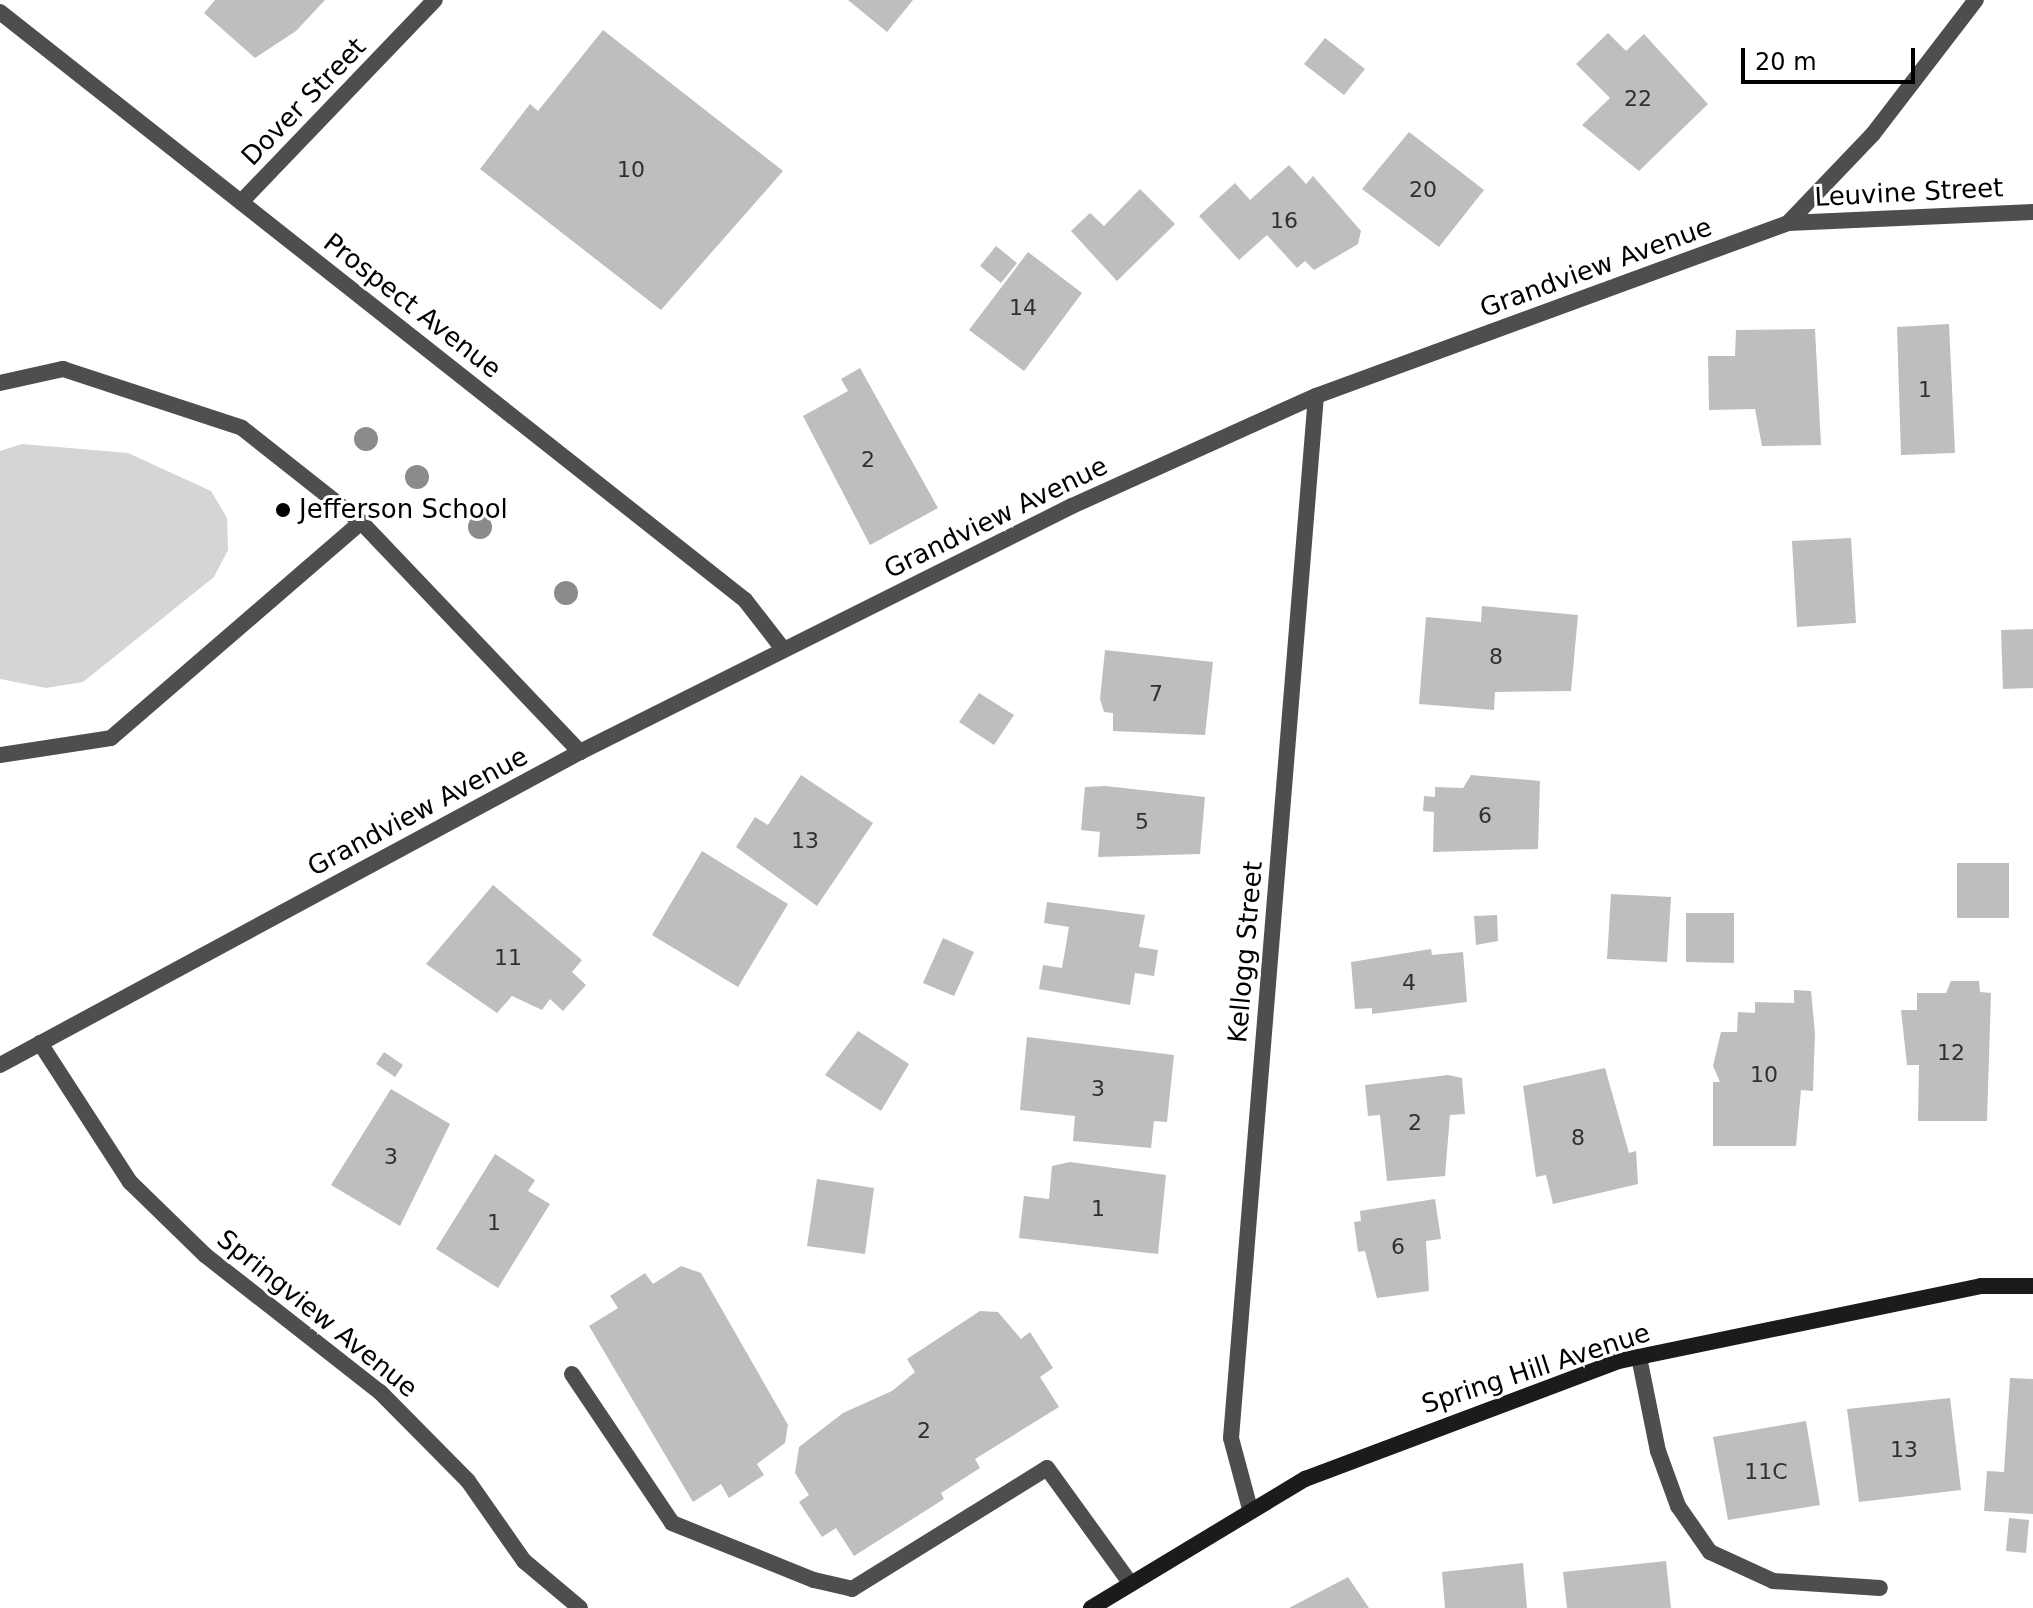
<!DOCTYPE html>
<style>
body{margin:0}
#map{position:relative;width:2033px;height:1608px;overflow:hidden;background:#fff;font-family:"DejaVu Sans",sans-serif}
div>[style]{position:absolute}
.green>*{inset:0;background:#d5d5d5}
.building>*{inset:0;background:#bebebe}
.lane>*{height:16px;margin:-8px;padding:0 8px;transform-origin:8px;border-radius:8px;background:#4e4e4e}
.street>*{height:16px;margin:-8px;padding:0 8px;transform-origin:8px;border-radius:8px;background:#4e4e4e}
.secondary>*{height:16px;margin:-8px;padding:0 8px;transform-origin:8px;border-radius:8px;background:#1b1b1b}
.trees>*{width:24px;height:24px;margin:-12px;border-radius:50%;background:#8b8b8b}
.dots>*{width:22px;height:22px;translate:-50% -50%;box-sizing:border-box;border:4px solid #fff;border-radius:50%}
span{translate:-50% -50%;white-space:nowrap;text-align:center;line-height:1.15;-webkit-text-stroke:6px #fff;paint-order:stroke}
.number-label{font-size:22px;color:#303030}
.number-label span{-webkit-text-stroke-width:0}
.street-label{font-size:26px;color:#000}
.poi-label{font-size:26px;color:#000}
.left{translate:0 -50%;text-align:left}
.scale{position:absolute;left:1741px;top:48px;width:174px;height:36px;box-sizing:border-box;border:4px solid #000;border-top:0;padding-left:10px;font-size:24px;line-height:28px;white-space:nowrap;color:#000;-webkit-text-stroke:6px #fff;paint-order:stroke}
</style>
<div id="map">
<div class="green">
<div style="clip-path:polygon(22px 444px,128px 453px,211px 491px,227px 518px,228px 550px,214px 577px,83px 682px,46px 688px,0 679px,0 451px)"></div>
</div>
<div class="building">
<div style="clip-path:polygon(215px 0,325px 0,296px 31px,255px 58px,204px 13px)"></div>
<div style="clip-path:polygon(848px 0,913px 0,887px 32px)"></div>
<div style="clip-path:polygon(603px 30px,783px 171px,661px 310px,480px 169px,530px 104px,538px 111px)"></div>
<div style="clip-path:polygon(1608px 33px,1626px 51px,1644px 34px,1708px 104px,1639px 171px,1582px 125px,1610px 98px,1576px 64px)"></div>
<div style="clip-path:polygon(1325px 38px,1365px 69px,1344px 95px,1304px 64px)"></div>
<div style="clip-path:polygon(1409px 132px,1484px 190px,1439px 247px,1362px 189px)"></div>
<div style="clip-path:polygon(1289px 165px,1306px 184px,1313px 176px,1361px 231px,1358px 244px,1314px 270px,1305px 261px,1297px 268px,1267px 235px,1239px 260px,1199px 216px,1235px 183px,1250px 200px)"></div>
<div style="clip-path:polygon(1140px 189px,1175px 224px,1117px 281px,1071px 231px,1090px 213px,1104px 226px)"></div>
<div style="clip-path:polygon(996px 246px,1017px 263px,1001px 283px,980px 266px)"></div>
<div style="clip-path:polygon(1028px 252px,1082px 293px,1024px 371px,969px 330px)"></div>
<div style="clip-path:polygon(1949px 324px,1955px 453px,1901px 455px,1897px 327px)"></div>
<div style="clip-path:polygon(1815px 329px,1821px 445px,1762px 446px,1755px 409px,1709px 410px,1708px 356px,1735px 356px,1736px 330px)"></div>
<div style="clip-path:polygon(860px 368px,938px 508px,870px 545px,803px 416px,848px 391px,841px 379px)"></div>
<div style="clip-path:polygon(1851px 538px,1856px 623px,1797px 627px,1792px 541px)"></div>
<div style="clip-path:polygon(1482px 606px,1578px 615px,1571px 691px,1495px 692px,1494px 710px,1419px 704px,1426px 617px,1481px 622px)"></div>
<div style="clip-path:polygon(2033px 629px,2033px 688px,2003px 689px,2001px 630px)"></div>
<div style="clip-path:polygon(1105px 650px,1213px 662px,1205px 735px,1113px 731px,1113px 713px,1104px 712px,1100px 699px)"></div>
<div style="clip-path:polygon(979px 693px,1014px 715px,994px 745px,959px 722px)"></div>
<div style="clip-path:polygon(801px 775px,873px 823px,817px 906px,736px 847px,755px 817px,768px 825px)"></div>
<div style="clip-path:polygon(1471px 775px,1540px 781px,1538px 849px,1433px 852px,1434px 812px,1423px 811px,1424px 796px,1435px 797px,1435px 787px,1463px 788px)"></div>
<div style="clip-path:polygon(1105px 786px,1205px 797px,1200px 854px,1098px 857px,1100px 832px,1081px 830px,1085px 787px)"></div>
<div style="clip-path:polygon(702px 851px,788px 904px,738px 987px,652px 935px)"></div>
<div style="clip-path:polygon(1957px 863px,2009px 863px,2009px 918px,1957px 918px)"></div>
<div style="clip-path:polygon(493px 885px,582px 960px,572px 972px,586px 985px,563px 1011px,550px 999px,542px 1010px,512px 996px,497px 1013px,426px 964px)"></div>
<div style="clip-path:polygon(1611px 894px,1671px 897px,1667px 962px,1607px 959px)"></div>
<div style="clip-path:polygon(1047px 902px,1145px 915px,1139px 947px,1158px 950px,1154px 976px,1135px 973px,1130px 1005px,1039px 989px,1043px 965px,1062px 968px,1069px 927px,1044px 923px)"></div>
<div style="clip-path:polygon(1686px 913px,1734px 913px,1734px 963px,1686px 962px)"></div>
<div style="clip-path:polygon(1497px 915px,1498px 941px,1476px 945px,1474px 916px)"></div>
<div style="clip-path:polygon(943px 938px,974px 952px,954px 996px,923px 983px)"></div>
<div style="clip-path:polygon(1431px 949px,1432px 955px,1463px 952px,1467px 1002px,1372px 1014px,1372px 1008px,1355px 1009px,1351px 962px)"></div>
<div style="clip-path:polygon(1951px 981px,1979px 981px,1980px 992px,1991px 993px,1987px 1121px,1918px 1121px,1919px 1065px,1907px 1065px,1901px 1010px,1917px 1010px,1917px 993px,1946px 993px)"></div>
<div style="clip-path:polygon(1794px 990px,1811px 991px,1815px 1033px,1813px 1091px,1801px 1090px,1796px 1146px,1713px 1146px,1713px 1082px,1720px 1082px,1713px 1066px,1721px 1032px,1737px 1032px,1738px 1012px,1755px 1013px,1755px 1002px,1794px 1003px)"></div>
<div style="clip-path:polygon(858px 1031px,909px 1064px,881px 1111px,825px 1075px)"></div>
<div style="clip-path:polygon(1027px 1037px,1174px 1055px,1167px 1122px,1154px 1121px,1151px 1148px,1073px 1141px,1075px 1116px,1020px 1110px)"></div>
<div style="clip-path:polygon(384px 1052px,403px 1065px,395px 1077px,376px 1064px)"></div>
<div style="clip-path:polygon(1605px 1068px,1629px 1153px,1636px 1151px,1638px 1184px,1553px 1204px,1546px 1175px,1536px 1177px,1523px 1086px)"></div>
<div style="clip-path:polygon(1448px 1075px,1462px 1078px,1465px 1114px,1450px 1115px,1445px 1176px,1387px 1181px,1380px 1115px,1368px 1116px,1365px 1085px)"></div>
<div style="clip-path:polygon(391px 1089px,450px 1124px,400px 1226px,331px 1185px)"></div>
<div style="clip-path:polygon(495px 1154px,535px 1180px,528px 1191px,550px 1204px,498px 1288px,436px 1249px)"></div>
<div style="clip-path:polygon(1070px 1162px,1166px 1175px,1158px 1254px,1019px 1238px,1024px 1196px,1049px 1199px,1052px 1166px)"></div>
<div style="clip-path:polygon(817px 1179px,874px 1188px,865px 1254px,807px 1246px)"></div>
<div style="clip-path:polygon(1435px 1199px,1441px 1239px,1426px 1241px,1429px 1291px,1377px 1298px,1365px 1251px,1358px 1252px,1354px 1222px,1361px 1221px,1360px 1211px)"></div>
<div style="clip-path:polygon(681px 1266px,701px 1273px,788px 1425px,785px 1443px,757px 1464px,764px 1475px,729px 1498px,721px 1484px,693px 1502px,589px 1326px,618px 1308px,610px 1296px,645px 1273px,653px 1284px)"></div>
<div style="clip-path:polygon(980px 1311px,998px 1312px,1021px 1339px,1030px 1332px,1053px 1368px,1040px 1377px,1059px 1407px,975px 1459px,980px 1468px,941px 1493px,944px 1499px,854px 1556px,836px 1528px,822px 1537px,799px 1502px,809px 1495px,795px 1473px,799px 1447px,843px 1413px,892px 1391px,915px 1372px,907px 1359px)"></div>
<div style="clip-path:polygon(2010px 1378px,2033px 1379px,2033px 1514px,1984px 1511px,1987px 1471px,2004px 1472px)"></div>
<div style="clip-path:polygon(1950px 1398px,1961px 1490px,1859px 1502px,1847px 1409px)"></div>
<div style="clip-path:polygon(1806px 1421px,1820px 1505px,1728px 1520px,1713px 1437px)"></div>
<div style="clip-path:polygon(2009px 1518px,2029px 1520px,2026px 1553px,2006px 1551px)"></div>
<div style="clip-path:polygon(1666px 1561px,1671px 1608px,1567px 1608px,1563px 1572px)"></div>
<div style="clip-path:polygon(1523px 1563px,1527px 1608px,1445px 1608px,1442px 1572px)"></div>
<div style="clip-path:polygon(1348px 1577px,1369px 1608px,1289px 1608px)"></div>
</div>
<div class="lane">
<div style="left:0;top:383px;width:65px;rotate:-12.5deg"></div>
<div style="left:63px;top:369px;width:188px;rotate:18.2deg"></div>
<div style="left:242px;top:428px;width:152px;rotate:38.3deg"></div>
<div style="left:361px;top:522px;width:318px;rotate:46.4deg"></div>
<div style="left:0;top:755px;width:112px;rotate:-8.7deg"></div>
<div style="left:111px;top:738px;width:330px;rotate:-40.8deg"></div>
<div style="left:1639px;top:1357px;width:96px;rotate:78.6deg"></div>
<div style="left:1658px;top:1451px;width:59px;rotate:70deg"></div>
<div style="left:1678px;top:1506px;width:56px;rotate:55.2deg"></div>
<div style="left:1710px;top:1552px;width:69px;rotate:24.7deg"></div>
<div style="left:1773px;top:1581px;width:107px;rotate:3.7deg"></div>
<div style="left:572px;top:1374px;width:179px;rotate:56.1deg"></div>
<div style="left:672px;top:1523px;width:153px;rotate:21.9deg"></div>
<div style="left:814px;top:1580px;width:39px;rotate:13deg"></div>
<div style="left:852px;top:1589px;width:229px;rotate:-31.8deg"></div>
<div style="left:1047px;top:1468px;width:143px;rotate:54.1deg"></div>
</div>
<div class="street">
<div style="left:0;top:12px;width:949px;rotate:38.28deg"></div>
<div style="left:745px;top:600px;width:62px;rotate:52.2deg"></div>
<div style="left:241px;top:202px;width:280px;rotate:-46.2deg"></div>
<div style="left:1788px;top:223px;width:245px;rotate:-2.6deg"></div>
<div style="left:40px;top:1043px;width:166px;rotate:57.1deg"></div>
<div style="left:130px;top:1182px;width:105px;rotate:44.2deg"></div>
<div style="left:205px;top:1255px;width:222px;rotate:38.1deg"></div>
<div style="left:380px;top:1392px;width:125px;rotate:45.3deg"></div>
<div style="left:468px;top:1481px;width:98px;rotate:55deg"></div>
<div style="left:524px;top:1561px;width:73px;rotate:40deg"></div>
<div style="left:0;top:1065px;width:659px;rotate:-28.35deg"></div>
<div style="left:580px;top:752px;width:550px;rotate:-26.57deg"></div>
<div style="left:1072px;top:506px;width:268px;rotate:-24.3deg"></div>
<div style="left:1316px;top:396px;width:503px;rotate:-20.13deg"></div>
<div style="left:1788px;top:223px;width:123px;rotate:-46.3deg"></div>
<div style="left:1873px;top:134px;width:169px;rotate:-52.5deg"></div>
<div style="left:1250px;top:1509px;width:73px;rotate:-105deg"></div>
<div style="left:1231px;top:1438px;width:1045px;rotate:-85.34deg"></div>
</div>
<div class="secondary">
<div style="left:1091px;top:1608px;width:250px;rotate:-31.1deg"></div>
<div style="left:1305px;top:1479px;width:335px;rotate:-20.6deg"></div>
<div style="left:1619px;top:1361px;width:370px;rotate:-11.7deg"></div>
<div style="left:1981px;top:1286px;width:52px"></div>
</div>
<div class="trees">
<div style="left:366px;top:439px"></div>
<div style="left:417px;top:477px"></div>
<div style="left:480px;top:527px"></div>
<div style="left:566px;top:593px"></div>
</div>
<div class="dots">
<div style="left:283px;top:510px;background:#000"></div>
</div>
<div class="number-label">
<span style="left:1638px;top:99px">22</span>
<span style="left:631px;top:170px">10</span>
<span style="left:1423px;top:190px">20</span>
<span style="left:1284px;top:221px">16</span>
<span style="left:1023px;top:308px">14</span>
<span style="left:1925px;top:390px">1</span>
<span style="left:868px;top:460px">2</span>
<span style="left:1496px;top:657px">8</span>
<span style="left:1156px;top:694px">7</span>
<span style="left:1485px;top:816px">6</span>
<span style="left:1142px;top:822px">5</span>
<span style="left:805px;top:841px">13</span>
<span style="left:508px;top:958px">11</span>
<span style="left:1409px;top:983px">4</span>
<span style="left:1951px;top:1053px">12</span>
<span style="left:1764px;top:1075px">10</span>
<span style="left:1098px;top:1089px">3</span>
<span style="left:1415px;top:1123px">2</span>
<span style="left:1578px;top:1138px">8</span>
<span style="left:391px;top:1157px">3</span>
<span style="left:1098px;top:1209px">1</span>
<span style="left:494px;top:1223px">1</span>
<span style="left:1398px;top:1247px">6</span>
<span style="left:924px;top:1431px">2</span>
<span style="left:1904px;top:1450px">13</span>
<span style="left:1766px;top:1472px">11C</span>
</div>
<div class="street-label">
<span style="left:304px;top:102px;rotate:-46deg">Dover Street</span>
<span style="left:1909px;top:193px;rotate:-3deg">Leuvine Street</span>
<span style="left:1596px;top:268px;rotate:-20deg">Grandview Avenue</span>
<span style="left:412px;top:306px;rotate:38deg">Prospect Avenue</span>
<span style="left:996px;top:518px;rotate:-26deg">Grandview Avenue</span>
<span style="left:418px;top:812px;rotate:-28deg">Grandview Avenue</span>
<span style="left:1246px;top:952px;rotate:-85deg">Kellogg Street</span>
<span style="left:317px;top:1314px;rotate:39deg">Springview Avenue</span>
<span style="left:1536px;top:1369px;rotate:-18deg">Spring Hill Avenue</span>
</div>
<div class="poi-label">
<span class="left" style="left:299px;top:510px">Jefferson School</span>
</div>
<div class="scale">20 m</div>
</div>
